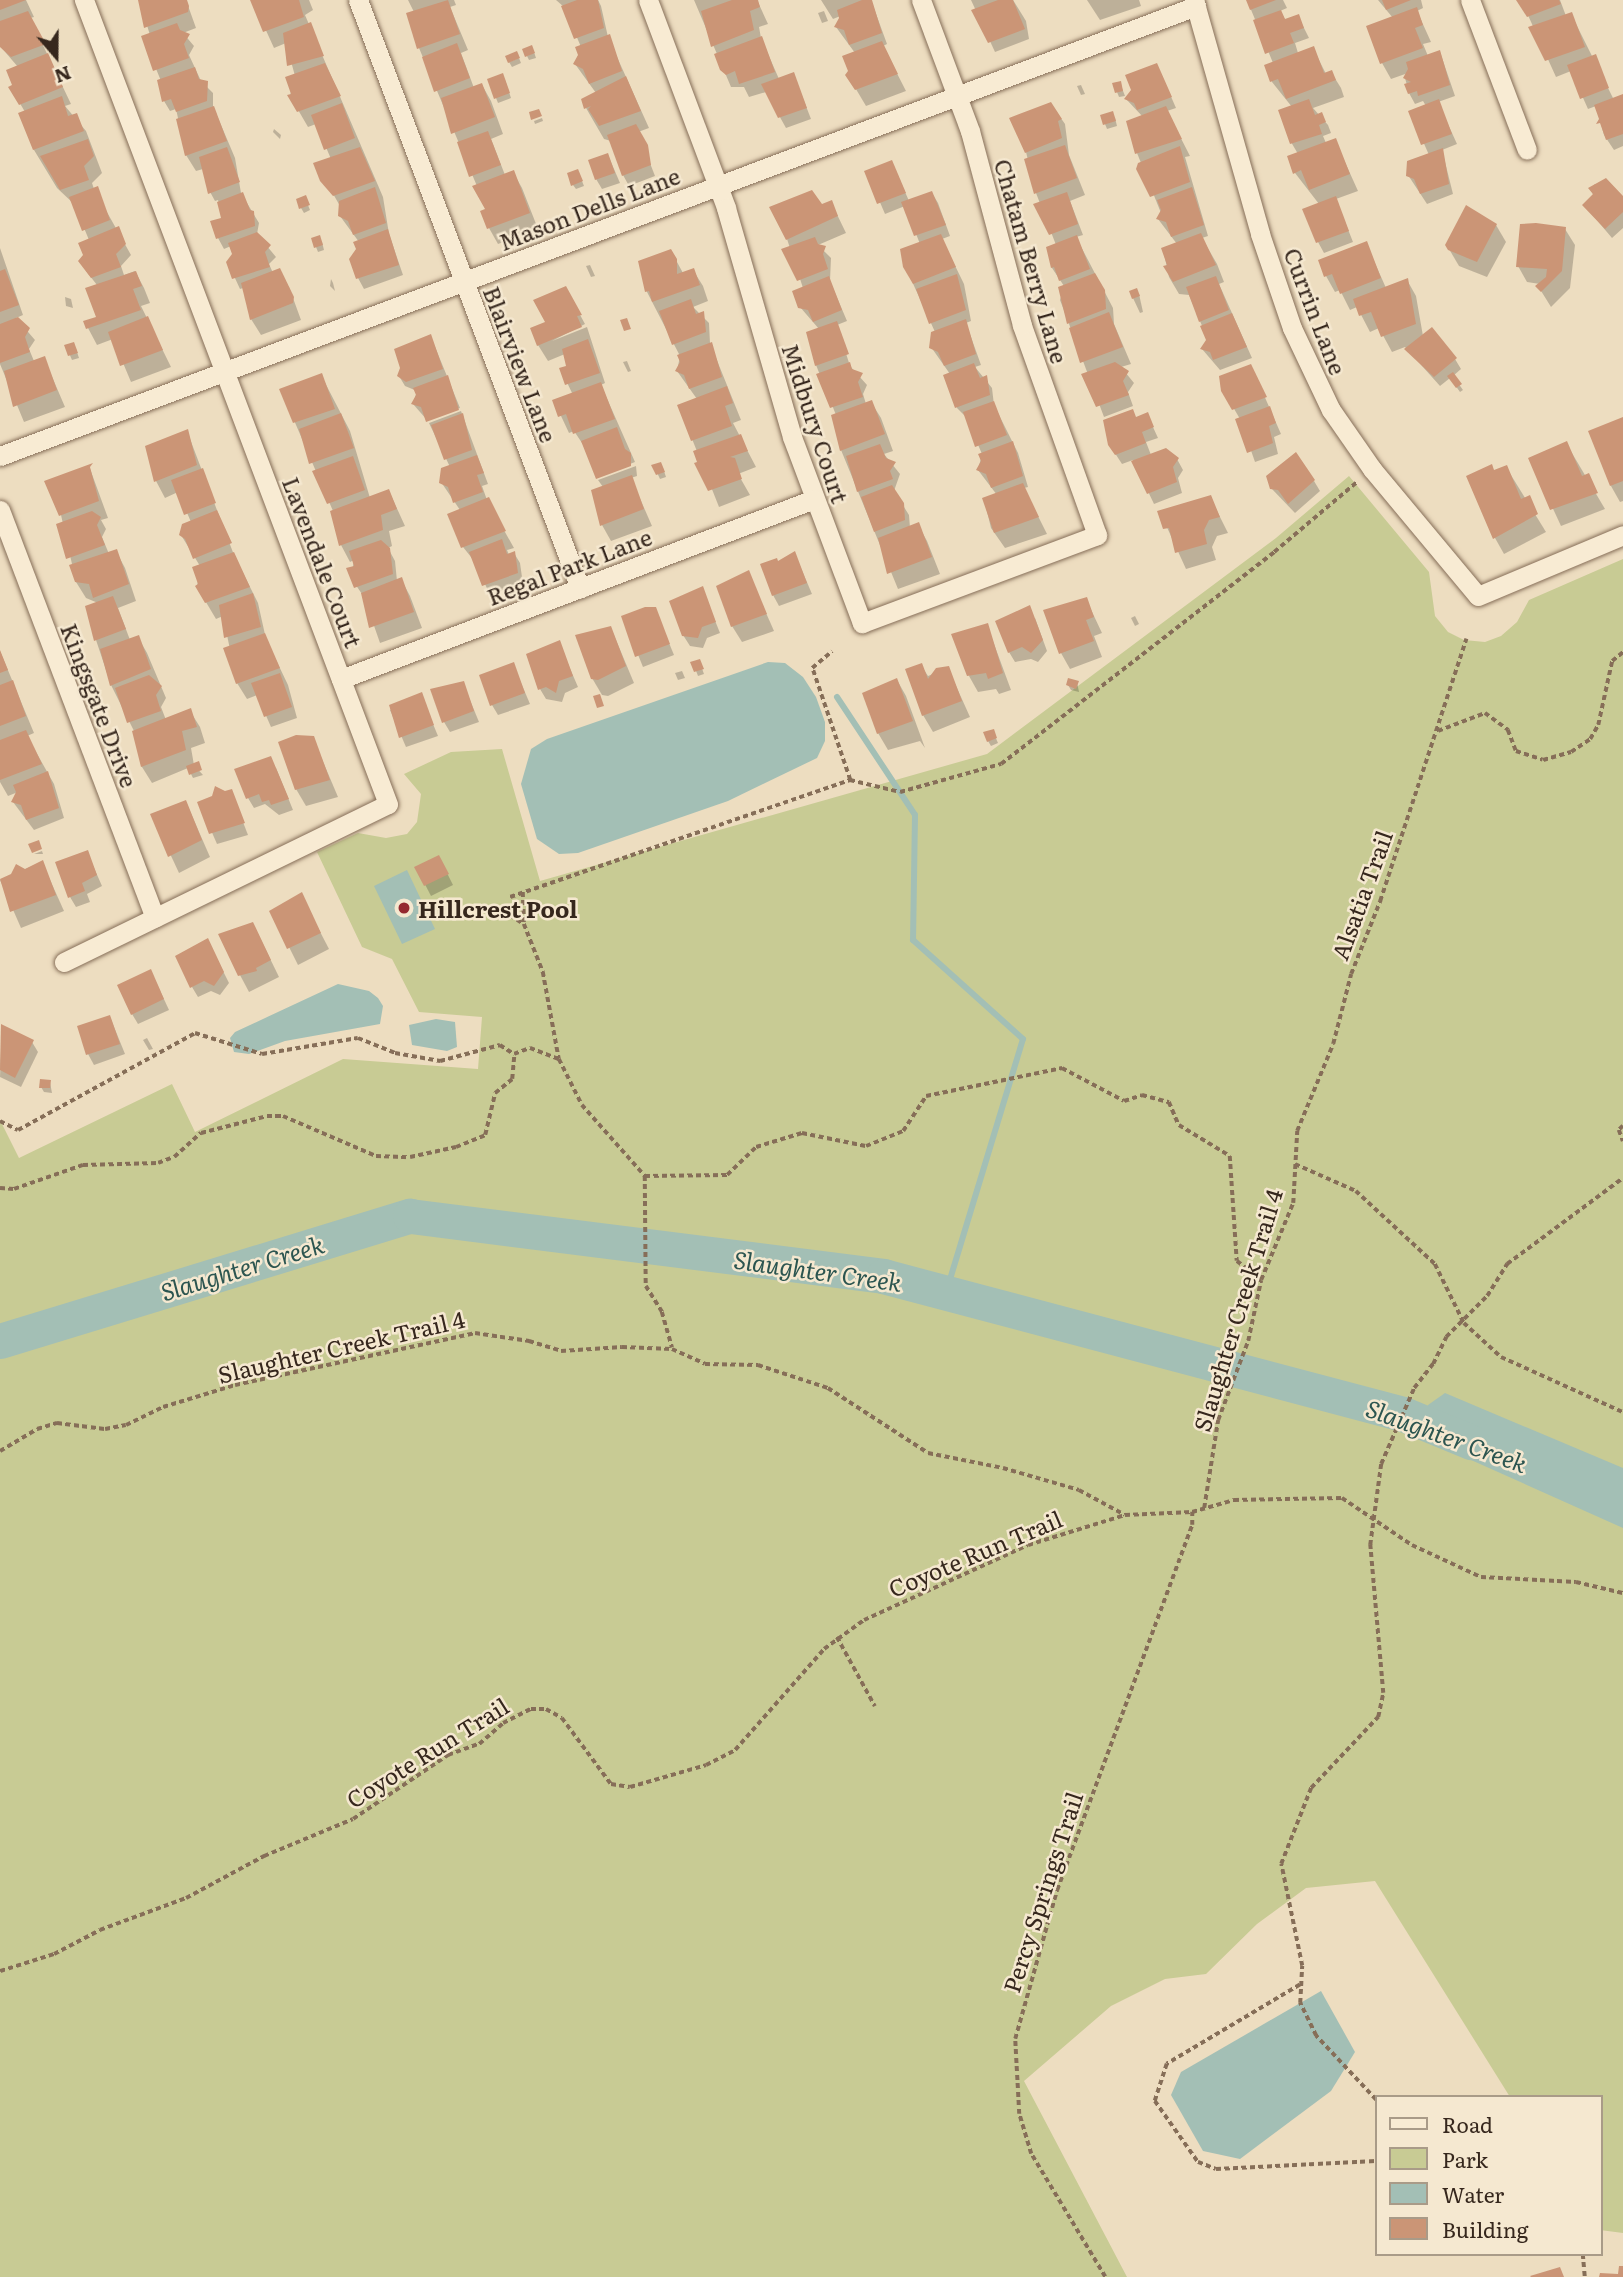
<!DOCTYPE html>
<style>
body{margin:0}
#map{position:relative;width:1623px;height:2277px;overflow:hidden;background:#edddc0;font-family:Literata,serif}
div>[style]{position:absolute}
.green>*{inset:0;background:#c8cb94}
.water>*{inset:0;background:#a3bfb5}
.shadow>*{inset:0;background:#0003}
.stream>*{height:6px;margin:-3px;padding:0 3px;transform-origin:3px;border-radius:3px;background:#a3bfb5}
.river>*{height:35px;margin:-17.5px;padding:0 17.5px;transform-origin:17.5px;border-radius:17.5px;background:#a3bfb5}
.building>*{inset:0;background:#cb9576}
.path>*{height:3.5px;margin-top:-1.75px;transform-origin:0;background:repeating-linear-gradient(90deg,#866e58 0 5px,transparent 0 8.5px)}
.roads{filter:drop-shadow(0 0 2px #866e58) drop-shadow(0 0 2px #866e58)}
.street>*{height:19px;margin:-9.5px;padding:0 9.5px;transform-origin:9.5px;border-radius:9.5px;background:#f8ebd3}
.dots>*{width:19px;height:19px;translate:-50% -50%;box-sizing:border-box;border:4px solid #f5e8d0;border-radius:50%}
span{translate:-50% -50%;white-space:nowrap;text-align:center;line-height:1.15;-webkit-text-stroke:5px #f5e8d0;paint-order:stroke}
.street-label{font-size:23px;color:#36271d}
.poi-label{font-size:23px;color:#36271d;font-weight:700}
.left{translate:0 -50%;text-align:left}
.water-label{font-size:24px;color:#2c5550;font-style:italic}
.legend{position:absolute;left:1375px;top:2095px;width:228px;height:161px;box-sizing:border-box;background:#f5e8d0;border:2px solid #a99b88;margin:0;padding:9px 12px;list-style:none;font-size:21px;color:#36271d}
.legend li{display:flex;align-items:center;gap:14px;height:35px}
.legend b{width:35px;border:2px solid #a99b88}
.north{position:absolute;left:21px;top:21px;width:70px;height:70px;-webkit-text-stroke:5px #f5e8d0;paint-order:stroke;rotate:160deg;font-size:19px;font-weight:700;line-height:28px;text-align:center;color:#36271d}
.north::after{content:'';display:block;margin:auto;width:24px;height:32px;background:#36271d;clip-path:polygon(50% 0,100% 100%,50% 72%,0 100%)}
</style>
<div id="map">
<div class="green">
<div style="clip-path:polygon(1349px 476px,1429px 572px,1435px 616px,1448px 632px,1464px 640px,1485px 642px,1501px 636px,1517px 622px,1529px 600px,1623px 559px,1623px 2233px,1600px 2230px,1600px 2097px,1510px 2097px,1375px 1881px,1306px 1888px,1257px 1924px,1206px 1974px,1165px 1979px,1111px 2006px,1024px 2081px,1127px 2277px,0 2277px,0 1120px,19px 1158px,172px 1084px,195px 1132px,343px 1059px,478px 1069px,482px 1017px,419px 1012px,392px 959px,362px 947px,317px 852px,358px 833px,386px 838px,407px 834px,417px 822px,421px 794px,404px 774px,451px 752px,502px 749px,540px 881px,987px 754px,1276px 538px)"></div>
</div>
<div class="water">
<div style="clip-path:polygon(768px 662px,785px 663px,803px 677px,816px 697px,825px 722px,825px 741px,817px 758px,728px 801px,578px 853px,559px 854px,537px 839px,521px 784px,531px 749px,547px 739px)"></div>
<div style="clip-path:polygon(407px 870px,435px 929px,402px 944px,374px 886px)"></div>
<div style="clip-path:polygon(338px 984px,369px 991px,378px 998px,383px 1006px,380px 1024px,285px 1041px,249px 1054px,234px 1052px,230px 1038px,235px 1032px)"></div>
<div style="clip-path:polygon(436px 1019px,455px 1022px,457px 1047px,447px 1051px,412px 1045px,409px 1025px)"></div>
<div style="clip-path:polygon(1445px 1393px,1623px 1468px,1623px 1528px,1424px 1439px,1428px 1405px)"></div>
<div style="clip-path:polygon(1321px 1991px,1355px 2052px,1331px 2091px,1240px 2159px,1203px 2151px,1171px 2095px,1181px 2072px)"></div>
</div>
<div class="shadow">
<div style="clip-path:polygon(0 0,26px 0,34px 17px,30px 18px,71px 104px,65px 106px,86px 131px,102px 173px,92px 183px,94px 189px,131px 255px,121px 266px,124px 275px,135px 271px,144px 288px,150px 303px,141px 306px,171px 367px,131px 382px,113px 339px,97px 345px,88px 328px,86px 322px,98px 318px,97px 285px,86px 271px,89px 240px,74px 204px,57px 188px,34px 150px,21px 114px,25px 112px,11px 88px,18px 67px,0 46px)"></div>
<div style="clip-path:polygon(139px 0,186px 0,196px 28px,183px 33px,194px 46px,189px 55px,201px 81px,213px 93px,213px 106px,235px 158px,241px 193px,259px 223px,257px 234px,276px 257px,269px 264px,273px 273px,289px 287px,301px 320px,261px 335px,251px 319px,243px 288px,240px 289px,228px 263px,234px 254px,231px 246px,224px 249px,218px 238px,223px 219px,218px 200px,215px 201px,209px 190px,203px 169px,196px 171px,186px 155px,176px 109px,170px 111px,164px 101px,161px 81px,143px 37px,150px 35px)"></div>
<div style="clip-path:polygon(252px 0,309px 0,313px 10px,305px 15px,383px 197px,389px 234px,403px 275px,364px 289px,358px 278px,359px 242px,340px 216px,340px 206px,316px 164px,331px 159px,316px 124px,308px 127px,290px 96px,295px 76px,286px 43px,274px 48px)"></div>
<div style="clip-path:polygon(408px 0,454px 0,456px 5px,450px 7px,468px 50px,461px 53px,474px 88px,482px 85px,491px 101px,503px 134px,491px 139px,505px 175px,513px 172px,522px 188px,538px 229px,498px 244px,489px 228px,487px 210px,419px 48px,408px 14px,414px 12px)"></div>
<div style="clip-path:polygon(556px 0,598px 0,601px 6px,608px 37px,649px 128px,638px 132px,655px 176px,629px 186px,623px 175px,611px 141px,604px 139px,586px 108px,596px 93px,575px 64px,581px 47px,564px 7px)"></div>
<div style="clip-path:polygon(694px 0,757px 0,768px 24px,759px 27px,761px 38px,779px 79px,794px 75px,811px 119px,786px 128px,766px 92px,749px 97px,744px 87px,731px 87px)"></div>
<div style="clip-path:polygon(821px 0,871px 0,887px 44px,883px 46px,906px 91px,866px 106px,847px 74px,855px 53px,836px 27px,843px 15px,833px 19px)"></div>
<div style="clip-path:polygon(971px 0,1013px 0,1026px 21px,1029px 39px,995px 52px)"></div>
<div style="clip-path:polygon(1087px 0,1139px 0,1141px 6px,1100px 20px)"></div>
<div style="clip-path:polygon(1247px 0,1283px 0,1287px 8px,1280px 11px,1286px 21px,1298px 16px,1309px 38px,1295px 43px,1298px 53px,1313px 48px,1326px 74px,1331px 72px,1341px 88px,1344px 97px,1313px 108px,1328px 125px,1331px 133px,1323px 136px,1326px 143px,1335px 140px,1358px 191px,1336px 199px,1353px 242px,1324px 253px,1318px 242px,1319px 204px,1295px 173px,1298px 154px,1291px 142px,1292px 107px,1272px 82px,1266px 66px,1273px 63px)"></div>
<div style="clip-path:polygon(1378px 0,1421px 0,1423px 8px,1417px 11px,1431px 42px,1423px 44px,1428px 56px,1440px 52px,1455px 96px,1438px 102px,1457px 144px,1442px 150px,1453px 194px,1427px 204px,1408px 175px,1429px 155px,1410px 112px,1426px 106px,1423px 101px,1415px 104px,1409px 93px,1405px 78px,1408px 73px,1391px 79px,1382px 63px,1393px 18px)"></div>
<div style="clip-path:polygon(1521px 0,1560px 0,1566px 16px,1571px 14px,1614px 100px,1623px 96px,1623px 146px,1614px 150px,1604px 135px,1596px 106px,1588px 109px,1571px 71px,1556px 77px)"></div>
<div style="clip-path:polygon(824px 11px,828px 21px,822px 23px,818px 13px)"></div>
<div style="clip-path:polygon(534px 52px,536px 58px,529px 60px,527px 56px)"></div>
<div style="clip-path:polygon(519px 58px,521px 63px,512px 67px,509px 62px)"></div>
<div style="clip-path:polygon(1162px 76px,1176px 108px,1167px 111px,1190px 156px,1185px 157px,1208px 236px,1202px 238px,1217px 264px,1224px 282px,1219px 284px,1252px 358px,1220px 370px,1202px 349px,1208px 340px,1189px 295px,1179px 294px,1169px 277px,1163px 249px,1177px 244px,1158px 219px,1161px 213px,1137px 153px,1143px 117px,1126px 99px)"></div>
<div style="clip-path:polygon(505px 80px,511px 98px,498px 103px,496px 98px)"></div>
<div style="clip-path:polygon(1120px 83px,1125px 96px,1119px 97px,1117px 92px)"></div>
<div style="clip-path:polygon(1081px 85px,1085px 94px,1081px 95px,1077px 86px)"></div>
<div style="clip-path:polygon(1051px 104px,1065px 124px,1069px 155px,1085px 195px,1070px 201px,1083px 235px,1076px 237px,1113px 308px,1114px 324px,1131px 364px,1121px 367px,1134px 383px,1128px 392px,1133px 406px,1104px 417px,1060px 300px,1064px 286px,1052px 268px,1048px 248px,1056px 245px,1036px 193px,1026px 152px)"></div>
<div style="clip-path:polygon(542px 118px,543px 121px,535px 124px,534px 121px)"></div>
<div style="clip-path:polygon(1115px 118px,1117px 126px,1107px 129px,1105px 124px)"></div>
<div style="clip-path:polygon(274px 129px,281px 135px,280px 139px,273px 132px)"></div>
<div style="clip-path:polygon(608px 155px,620px 183px,602px 189px,596px 179px)"></div>
<div style="clip-path:polygon(892px 162px,909px 201px,932px 193px,938px 203px,950px 236px,942px 239px,964px 284px,971px 321px,966px 323px,981px 365px,975px 367px,992px 388px,994px 405px,1018px 453px,1028px 487px,1024px 488px,1047px 534px,1005px 548px,991px 528px,984px 499px,997px 495px,978px 470px,982px 454px,966px 417px,957px 408px,945px 376px,950px 374px,931px 347px,935px 332px,905px 266px,920px 244px,905px 206px,885px 214px,867px 172px)"></div>
<div style="clip-path:polygon(580px 176px,584px 186px,576px 189px,573px 185px)"></div>
<div style="clip-path:polygon(1595px 184px,1623px 198px,1623px 228px,1612px 238px,1584px 205px,1594px 196px,1590px 189px)"></div>
<div style="clip-path:polygon(306px 200px,310px 210px,304px 213px,301px 208px)"></div>
<div style="clip-path:polygon(831px 202px,846px 233px,818px 245px,831px 258px,830px 281px,847px 321px,837px 325px,850px 366px,867px 385px,863px 394px,866px 404px,871px 402px,881px 418px,893px 451px,884px 454px,900px 474px,894px 491px,909px 515px,910px 528px,918px 525px,927px 541px,940px 574px,898px 589px,841px 450px,836px 415px,816px 365px,819px 329px,800px 307px,803px 288px,787px 239px)"></div>
<div style="clip-path:polygon(1496px 225px,1506px 242px,1487px 277px,1459px 266px,1449px 249px)"></div>
<div style="clip-path:polygon(1565px 229px,1575px 245px,1570px 288px,1551px 307px,1538px 286px,1540px 284px,1527px 282px,1518px 266px)"></div>
<div style="clip-path:polygon(322px 242px,324px 250px,318px 252px,316px 247px)"></div>
<div style="clip-path:polygon(1366px 243px,1386px 288px,1407px 280px,1416px 296px,1423px 336px,1455px 359px,1461px 369px,1453px 376px,1463px 390px,1460px 392px,1450px 378px,1440px 386px,1405px 347px,1392px 352px,1379px 328px,1370px 332px,1357px 307px,1350px 310px,1340px 290px,1335px 292px,1326px 276px)"></div>
<div style="clip-path:polygon(0 248px,23px 315px,16px 318px,35px 340px,29px 349px,34px 361px,44px 358px,65px 407px,24px 422px,0 364px)"></div>
<div style="clip-path:polygon(671px 251px,683px 273px,693px 270px,703px 286px,708px 301px,693px 307px,709px 323px,710px 343px,741px 420px,733px 423px,756px 467px,738px 474px,750px 495px,719px 507px,679px 406px,697px 399px,677px 371px,680px 356px,647px 292px,640px 262px)"></div>
<div style="clip-path:polygon(590px 265px,595px 276px,591px 277px,586px 266px)"></div>
<div style="clip-path:polygon(331px 279px,333px 283px,335px 291px,330px 286px)"></div>
<div style="clip-path:polygon(566px 289px,585px 324px,552px 341px,587px 327px,605px 383px,601px 385px,635px 462px,597px 477px,586px 449px,574px 431px,569px 433px,554px 401px,573px 395px,561px 370px,569px 367px,565px 354px,548px 361px,538px 345px)"></div>
<div style="clip-path:polygon(1139px 294px,1143px 312px,1140px 313px,1133px 298px)"></div>
<div style="clip-path:polygon(65px 297px,71px 299px,73px 308px,66px 306px)"></div>
<div style="clip-path:polygon(431px 337px,460px 408px,427px 420px,413px 404px,417px 391px,405px 386px,399px 376px)"></div>
<div style="clip-path:polygon(66px 346px,76px 349px,79px 358px,72px 360px)"></div>
<div style="clip-path:polygon(627px 361px,631px 371px,628px 372px,623px 362px)"></div>
<div style="clip-path:polygon(321px 375px,350px 431px,370px 498px,389px 491px,405px 526px,389px 531px,392px 546px,388px 548px,395px 561px,397px 581px,401px 579px,410px 596px,422px 628px,380px 643px,364px 597px,351px 578px,354px 560px,350px 562px,341px 545px,333px 511px,281px 390px)"></div>
<div style="clip-path:polygon(1256px 377px,1281px 434px,1274px 437px,1278px 454px,1255px 462px,1240px 419px,1223px 390px)"></div>
<div style="clip-path:polygon(461px 411px,488px 484px,482px 486px,487px 500px,514px 548px,507px 550px,509px 555px,514px 553px,520px 563px,523px 584px,490px 595px,475px 562px,463px 547px,460px 510px,441px 482px,450px 467px,429px 423px)"></div>
<div style="clip-path:polygon(1147px 414px,1158px 438px,1146px 442px,1151px 455px,1177px 459px,1183px 470px,1178px 478px,1182px 493px,1154px 504px,1133px 460px,1122px 464px,1109px 444px,1137px 418px)"></div>
<div style="clip-path:polygon(1623px 419px,1623px 501px,1620px 502px,1611px 486px)"></div>
<div style="clip-path:polygon(187px 431px,234px 555px,258px 603px,266px 639px,288px 685px,297px 718px,271px 727px,257px 695px,247px 699px,237px 683px,223px 616px,216px 619px,197px 587px,200px 566px,181px 535px,191px 522px,178px 492px,165px 498px,156px 481px,147px 447px)"></div>
<div style="clip-path:polygon(1566px 443px,1605px 509px,1561px 526px,1530px 459px)"></div>
<div style="clip-path:polygon(89px 466px,108px 518px,101px 520px,106px 529px,102px 537px,109px 554px,116px 551px,125px 568px,136px 601px,118px 608px,130px 640px,138px 637px,147px 653px,166px 698px,161px 707px,166px 720px,190px 711px,200px 727px,205px 743px,191px 748px,194px 765px,203px 775px,193px 778px,188px 768px,152px 783px,142px 767px,134px 731px,111px 685px,96px 640px,98px 603px,86px 598px,76px 582px,61px 515px)"></div>
<div style="clip-path:polygon(636px 466px,637px 476px,631px 478px,652px 526px,611px 541px,602px 525px,603px 487px,598px 480px)"></div>
<div style="clip-path:polygon(654px 466px,663px 468px,666px 477px,660px 479px)"></div>
<div style="clip-path:polygon(1506px 467px,1546px 532px,1504px 554px,1495px 538px,1494px 472px)"></div>
<div style="clip-path:polygon(1314px 481px,1320px 491px,1295px 513px,1271px 488px)"></div>
<div style="clip-path:polygon(1210px 497px,1228px 533px,1217px 536px,1212px 547px,1216px 560px,1186px 569px,1160px 512px)"></div>
<div style="clip-path:polygon(795px 554px,812px 594px,779px 606px,773px 595px)"></div>
<div style="clip-path:polygon(748px 572px,774px 631px,742px 642px,732px 626px)"></div>
<div style="clip-path:polygon(702px 588px,720px 633px,707px 638px,703px 648px,690px 646px,683px 635px)"></div>
<div style="clip-path:polygon(1086px 599px,1102px 633px,1094px 636px,1102px 657px,1070px 669px,1061px 653px)"></div>
<div style="clip-path:polygon(655px 609px,674px 655px,643px 667px,623px 618px)"></div>
<div style="clip-path:polygon(1135px 616px,1139px 624px,1135px 626px,1131px 618px)"></div>
<div style="clip-path:polygon(1035px 618px,1047px 651px,1038px 662px,1031px 659px,1015px 662px,1009px 652px)"></div>
<div style="clip-path:polygon(987px 625px,1011px 690px,999px 694px,996px 689px,978px 692px,969px 676px)"></div>
<div style="clip-path:polygon(611px 628px,634px 683px,608px 696px,602px 695px,592px 678px)"></div>
<div style="clip-path:polygon(559px 643px,578px 687px,565px 693px,562px 702px,546px 699px,540px 689px)"></div>
<div style="clip-path:polygon(0 651px,34px 733px,27px 736px,54px 784px,64px 818px,34px 830px,13px 802px,18px 792px,8px 796px,0 782px)"></div>
<div style="clip-path:polygon(693px 663px,700px 663px,704px 674px,698px 676px)"></div>
<div style="clip-path:polygon(513px 664px,530px 704px,498px 715px,492px 705px)"></div>
<div style="clip-path:polygon(921px 665px,928px 676px,948px 668px,970px 717px,933px 732px,923px 715px)"></div>
<div style="clip-path:polygon(682px 671px,685px 678px,678px 680px,675px 673px)"></div>
<div style="clip-path:polygon(897px 680px,906px 696px,925px 748px,920px 741px,888px 750px,878px 733px)"></div>
<div style="clip-path:polygon(1077px 682px,1079px 692px,1071px 690px,1068px 685px)"></div>
<div style="clip-path:polygon(463px 683px,479px 722px,450px 732px,444px 722px)"></div>
<div style="clip-path:polygon(421px 695px,438px 736px,406px 747px,390px 710px)"></div>
<div style="clip-path:polygon(995px 736px,998px 743px,991px 746px,988px 741px)"></div>
<div style="clip-path:polygon(313px 738px,338px 797px,306px 806px,296px 789px)"></div>
<div style="clip-path:polygon(276px 768px,293px 810px,279px 815px,265px 804px,254px 808px,248px 798px)"></div>
<div style="clip-path:polygon(231px 791px,248px 835px,217px 844px,199px 803px)"></div>
<div style="clip-path:polygon(186px 802px,210px 857px,179px 873px,152px 815px)"></div>
<div style="clip-path:polygon(42px 851px,43px 854px,34px 854px)"></div>
<div style="clip-path:polygon(87px 852px,102px 886px,87px 894px,90px 902px,76px 907px,70px 897px)"></div>
<div style="clip-path:polygon(42px 862px,64px 911px,21px 928px,0 880px)"></div>
<div style="clip-path:polygon(416px 867px,444px 867px,453px 885px,431px 896px)"></div>
<div style="clip-path:polygon(301px 895px,329px 949px,298px 965px,271px 911px)"></div>
<div style="clip-path:polygon(261px 940px,279px 977px,249px 992px,240px 975px)"></div>
<div style="clip-path:polygon(213px 951px,229px 983px,220px 995px,211px 991px,198px 997px,192px 987px)"></div>
<div style="clip-path:polygon(156px 982px,169px 1010px,138px 1024px,132px 1014px)"></div>
<div style="clip-path:polygon(110px 1017px,125px 1054px,94px 1065px,88px 1054px)"></div>
<div style="clip-path:polygon(2px 1026px,32px 1042px,38px 1052px,21px 1087px,0 1077px)"></div>
<div style="clip-path:polygon(147px 1038px,153px 1049px,149px 1050px,143px 1040px)"></div>
<div style="clip-path:polygon(50px 1082px,52px 1093px,44px 1092px,41px 1087px)"></div>
</div>
<div class="stream">
<div style="left:837px;top:697px;width:141px;rotate:56.5deg"></div>
<div style="left:915px;top:815px;width:125px;rotate:90.9deg"></div>
<div style="left:913px;top:940px;width:148px;rotate:42deg"></div>
<div style="left:1023px;top:1039px;width:264px;rotate:106.9deg"></div>
</div>
<div class="river">
<div style="left:0;top:1341px;width:429px;rotate:-17deg"></div>
<div style="left:410px;top:1216px;width:477px;rotate:7.2deg"></div>
<div style="left:883px;top:1276px;width:538px;rotate:14.86deg"></div>
<div style="left:1403px;top:1414px;width:74px;rotate:22.4deg"></div>
</div>
<div class="building">
<div style="clip-path:polygon(0 0,26px 0,0 10px)"></div>
<div style="clip-path:polygon(138px 0,187px 0,189px 6px,188px 12px,144px 28px)"></div>
<div style="clip-path:polygon(250px 0,299px 0,304px 17px,263px 32px)"></div>
<div style="clip-path:polygon(448px 0,460px 34px,417px 49px,406px 13px)"></div>
<div style="clip-path:polygon(577px 0,598px 0,604px 28px,574px 39px,561px 6px)"></div>
<div style="clip-path:polygon(732px 0,758px 0,760px 7px,750px 11px,754px 30px,711px 47px,701px 11px)"></div>
<div style="clip-path:polygon(862px 0,872px 0,882px 33px,849px 45px,844px 30px,834px 27px,839px 18px,837px 10px)"></div>
<div style="clip-path:polygon(998px 0,1013px 0,1025px 29px,988px 43px,971px 10px)"></div>
<div style="clip-path:polygon(1246px 0,1276px 0,1250px 10px)"></div>
<div style="clip-path:polygon(1382px 0,1411px 0,1386px 10px)"></div>
<div style="clip-path:polygon(1516px 0,1559px 0,1561px 4px,1527px 17px)"></div>
<div style="clip-path:polygon(1417px 7px,1423px 25px,1415px 28px,1423px 48px,1380px 64px,1366px 26px)"></div>
<div style="clip-path:polygon(1281px 10px,1285px 19px,1299px 14px,1304px 28px,1290px 33px,1294px 43px,1265px 54px,1253px 20px)"></div>
<div style="clip-path:polygon(28px 11px,46px 44px,11px 57px,0 47px,0 21px)"></div>
<div style="clip-path:polygon(1572px 12px,1585px 47px,1545px 61px,1528px 27px)"></div>
<div style="clip-path:polygon(311px 22px,324px 56px,287px 66px,283px 33px)"></div>
<div style="clip-path:polygon(177px 23px,180px 30px,190px 34px,184px 44px,189px 58px,153px 71px,141px 36px)"></div>
<div style="clip-path:polygon(610px 34px,622px 71px,589px 84px,583px 69px,573px 64px,578px 55px,575px 47px)"></div>
<div style="clip-path:polygon(762px 36px,775px 72px,739px 84px,735px 71px,726px 75px,720px 70px,714px 54px)"></div>
<div style="clip-path:polygon(882px 41px,898px 74px,855px 90px,845px 75px,848px 71px,842px 56px)"></div>
<div style="clip-path:polygon(457px 43px,470px 78px,434px 92px,422px 57px)"></div>
<div style="clip-path:polygon(532px 45px,535px 53px,525px 57px,522px 49px)"></div>
<div style="clip-path:polygon(1314px 46px,1324px 73px,1332px 70px,1336px 80px,1286px 99px,1278px 79px,1270px 82px,1264px 65px)"></div>
<div style="clip-path:polygon(1440px 50px,1450px 85px,1418px 96px,1417px 91px,1408px 94px,1404px 84px,1411px 82px,1403px 78px,1408px 69px,1406px 62px)"></div>
<div style="clip-path:polygon(517px 51px,520px 58px,508px 63px,505px 56px)"></div>
<div style="clip-path:polygon(48px 53px,63px 87px,19px 105px,8px 87px,12px 85px,6px 70px)"></div>
<div style="clip-path:polygon(1596px 54px,1609px 88px,1580px 99px,1567px 65px)"></div>
<div style="clip-path:polygon(325px 63px,341px 96px,297px 112px,287px 95px,291px 94px,285px 77px)"></div>
<div style="clip-path:polygon(1157px 63px,1172px 97px,1137px 110px,1134px 103px,1124px 99px,1131px 90px,1125px 75px)"></div>
<div style="clip-path:polygon(195px 67px,199px 79px,208px 81px,207px 101px,176px 112px,171px 99px,162px 102px,157px 80px)"></div>
<div style="clip-path:polygon(794px 72px,807px 108px,778px 118px,761px 84px)"></div>
<div style="clip-path:polygon(503px 73px,510px 93px,494px 99px,487px 79px)"></div>
<div style="clip-path:polygon(626px 76px,641px 111px,599px 126px,588px 109px,591px 106px,584px 109px,581px 99px)"></div>
<div style="clip-path:polygon(1121px 81px,1123px 91px,1115px 93px,1112px 83px)"></div>
<div style="clip-path:polygon(482px 83px,495px 117px,451px 134px,441px 98px)"></div>
<div style="clip-path:polygon(1623px 94px,1623px 134px,1606px 140px,1600px 123px,1596px 124px,1599px 119px,1594px 105px)"></div>
<div style="clip-path:polygon(62px 96px,68px 116px,77px 113px,84px 131px,33px 150px,18px 113px)"></div>
<div style="clip-path:polygon(1309px 99px,1315px 115px,1322px 112px,1326px 122px,1319px 125px,1322px 134px,1290px 144px,1278px 110px)"></div>
<div style="clip-path:polygon(1439px 99px,1452px 134px,1421px 145px,1408px 111px)"></div>
<div style="clip-path:polygon(1051px 102px,1062px 119px,1058px 121px,1062px 138px,1025px 153px,1009px 118px)"></div>
<div style="clip-path:polygon(342px 103px,355px 138px,324px 150px,311px 115px)"></div>
<div style="clip-path:polygon(214px 106px,227px 141px,185px 156px,176px 119px)"></div>
<div style="clip-path:polygon(1166px 106px,1182px 139px,1135px 154px,1126px 121px)"></div>
<div style="clip-path:polygon(539px 109px,542px 116px,531px 120px,529px 112px)"></div>
<div style="clip-path:polygon(1113px 111px,1116px 121px,1103px 125px,1100px 115px)"></div>
<div style="clip-path:polygon(636px 124px,648px 145px,651px 165px,622px 176px,607px 135px)"></div>
<div style="clip-path:polygon(488px 131px,501px 165px,469px 177px,457px 142px)"></div>
<div style="clip-path:polygon(1336px 138px,1350px 174px,1309px 190px,1301px 170px,1293px 174px,1287px 156px)"></div>
<div style="clip-path:polygon(88px 139px,94px 156px,84px 166px,89px 180px,60px 190px,40px 156px)"></div>
<div style="clip-path:polygon(1065px 145px,1077px 178px,1034px 194px,1024px 159px)"></div>
<div style="clip-path:polygon(1180px 146px,1190px 182px,1150px 197px,1136px 169px,1138px 163px)"></div>
<div style="clip-path:polygon(227px 147px,240px 182px,208px 194px,199px 157px)"></div>
<div style="clip-path:polygon(360px 147px,375px 181px,333px 196px,320px 181px,313px 163px)"></div>
<div style="clip-path:polygon(1443px 148px,1449px 184px,1420px 194px,1414px 179px,1406px 176px,1407px 161px)"></div>
<div style="clip-path:polygon(608px 153px,615px 173px,595px 180px,588px 160px)"></div>
<div style="clip-path:polygon(892px 160px,906px 193px,877px 204px,864px 171px)"></div>
<div style="clip-path:polygon(578px 169px,583px 181px,571px 186px,567px 173px)"></div>
<div style="clip-path:polygon(514px 170px,530px 213px,487px 229px,480px 211px,485px 209px,472px 186px)"></div>
<div style="clip-path:polygon(1606px 178px,1623px 196px,1623px 212px,1605px 229px,1582px 205px,1593px 194px,1588px 188px)"></div>
<div style="clip-path:polygon(98px 186px,110px 220px,82px 231px,69px 197px)"></div>
<div style="clip-path:polygon(375px 187px,386px 223px,353px 235px,348px 221px,338px 216px,339px 201px)"></div>
<div style="clip-path:polygon(1192px 187px,1204px 225px,1171px 237px,1166px 222px,1156px 219px,1161px 210px,1157px 200px)"></div>
<div style="clip-path:polygon(812px 190px,822px 204px,832px 200px,838px 216px,786px 240px,769px 207px)"></div>
<div style="clip-path:polygon(932px 191px,946px 225px,914px 236px,901px 202px)"></div>
<div style="clip-path:polygon(243px 192px,250px 210px,254px 211px,255px 226px,216px 239px,210px 221px,221px 218px,217px 202px)"></div>
<div style="clip-path:polygon(1067px 192px,1078px 224px,1049px 235px,1033px 204px)"></div>
<div style="clip-path:polygon(306px 195px,310px 205px,299px 209px,296px 199px)"></div>
<div style="clip-path:polygon(1336px 196px,1349px 231px,1316px 243px,1302px 209px)"></div>
<div style="clip-path:polygon(1466px 205px,1497px 224px,1477px 262px,1448px 250px,1445px 245px)"></div>
<div style="clip-path:polygon(1536px 223px,1566px 227px,1562px 271px,1541px 292px,1535px 286px,1546px 277px,1547px 269px,1516px 267px,1520px 224px)"></div>
<div style="clip-path:polygon(119px 226px,126px 244px,116px 254px,121px 267px,91px 278px,78px 261px,83px 255px,78px 243px)"></div>
<div style="clip-path:polygon(388px 229px,399px 265px,356px 279px,349px 259px,356px 249px,353px 242px)"></div>
<div style="clip-path:polygon(257px 232px,271px 245px,265px 252px,270px 267px,232px 279px,226px 262px,232px 254px,228px 243px)"></div>
<div style="clip-path:polygon(1201px 233px,1216px 265px,1173px 282px,1163px 266px,1167px 265px,1161px 248px)"></div>
<div style="clip-path:polygon(941px 234px,956px 267px,913px 284px,903px 267px,900px 249px)"></div>
<div style="clip-path:polygon(320px 235px,323px 245px,314px 248px,311px 238px)"></div>
<div style="clip-path:polygon(1077px 235px,1090px 269px,1059px 281px,1054px 267px,1051px 268px,1046px 247px)"></div>
<div style="clip-path:polygon(815px 237px,818px 244px,826px 246px,823px 254px,828px 269px,797px 281px,781px 249px)"></div>
<div style="clip-path:polygon(1367px 241px,1381px 278px,1340px 294px,1332px 274px,1324px 277px,1318px 260px)"></div>
<div style="clip-path:polygon(671px 249px,677px 259px,677px 274px,694px 268px,700px 285px,652px 302px,649px 291px,645px 292px,638px 261px)"></div>
<div style="clip-path:polygon(280px 268px,294px 297px,293px 303px,250px 320px,241px 283px)"></div>
<div style="clip-path:polygon(5px 269px,19px 305px,0 312px,0 271px)"></div>
<div style="clip-path:polygon(136px 271px,142px 286px,133px 289px,141px 310px,86px 329px,83px 321px,96px 317px,85px 288px)"></div>
<div style="clip-path:polygon(1095px 273px,1105px 290px,1106px 309px,1067px 324px,1058px 287px)"></div>
<div style="clip-path:polygon(957px 274px,966px 310px,929px 324px,916px 289px)"></div>
<div style="clip-path:polygon(829px 276px,842px 310px,813px 322px,808px 310px,798px 308px,792px 291px)"></div>
<div style="clip-path:polygon(1216px 276px,1229px 310px,1199px 322px,1186px 287px)"></div>
<div style="clip-path:polygon(1408px 278px,1416px 324px,1381px 337px,1371px 312px,1359px 316px,1353px 299px)"></div>
<div style="clip-path:polygon(566px 286px,582px 315px,577px 316px,582px 327px,537px 346px,530px 328px,545px 322px,533px 300px)"></div>
<div style="clip-path:polygon(1137px 288px,1140px 296px,1132px 299px,1129px 291px)"></div>
<div style="clip-path:polygon(691px 299px,696px 314px,704px 311px,706px 332px,672px 345px,659px 311px)"></div>
<div style="clip-path:polygon(1109px 312px,1123px 347px,1080px 363px,1069px 328px)"></div>
<div style="clip-path:polygon(1232px 313px,1247px 347px,1213px 360px,1210px 352px,1200px 349px,1206px 340px,1200px 326px)"></div>
<div style="clip-path:polygon(148px 316px,163px 350px,120px 366px,108px 332px)"></div>
<div style="clip-path:polygon(18px 317px,30px 328px,25px 337px,30px 352px,0 363px,0 324px)"></div>
<div style="clip-path:polygon(627px 318px,631px 329px,624px 331px,620px 320px)"></div>
<div style="clip-path:polygon(966px 319px,976px 354px,944px 366px,938px 352px,929px 348px,931px 332px)"></div>
<div style="clip-path:polygon(837px 321px,849px 354px,815px 366px,806px 332px)"></div>
<div style="clip-path:polygon(1432px 327px,1457px 358px,1434px 377px,1404px 349px)"></div>
<div style="clip-path:polygon(431px 334px,443px 369px,406px 382px,397px 376px,400px 368px,394px 349px)"></div>
<div style="clip-path:polygon(588px 339px,600px 373px,565px 385px,559px 368px,566px 366px,562px 349px)"></div>
<div style="clip-path:polygon(74px 342px,78px 353px,68px 356px,64px 345px)"></div>
<div style="clip-path:polygon(712px 342px,722px 377px,689px 389px,684px 375px,675px 371px,680px 362px,677px 355px)"></div>
<div style="clip-path:polygon(45px 356px,57px 390px,13px 407px,4px 371px)"></div>
<div style="clip-path:polygon(850px 362px,852px 369px,863px 373px,858px 382px,863px 397px,830px 408px,816px 374px)"></div>
<div style="clip-path:polygon(1115px 362px,1129px 371px,1123px 381px,1129px 395px,1096px 407px,1081px 374px)"></div>
<div style="clip-path:polygon(974px 363px,980px 378px,987px 375px,990px 395px,955px 408px,943px 375px)"></div>
<div style="clip-path:polygon(1251px 364px,1267px 397px,1232px 410px,1221px 391px,1219px 376px)"></div>
<div style="clip-path:polygon(1453px 372px,1462px 384px,1456px 388px,1447px 376px)"></div>
<div style="clip-path:polygon(322px 373px,335px 409px,293px 423px,279px 389px)"></div>
<div style="clip-path:polygon(448px 375px,459px 410px,426px 422px,421px 407px,411px 404px,416px 395px,413px 388px)"></div>
<div style="clip-path:polygon(601px 382px,615px 419px,573px 434px,566px 414px,558px 417px,552px 400px)"></div>
<div style="clip-path:polygon(727px 386px,733px 403px,725px 406px,732px 426px,691px 441px,677px 405px)"></div>
<div style="clip-path:polygon(872px 400px,885px 434px,840px 451px,831px 415px)"></div>
<div style="clip-path:polygon(994px 401px,1007px 435px,975px 447px,963px 412px)"></div>
<div style="clip-path:polygon(1270px 406px,1276px 423px,1269px 426px,1273px 443px,1247px 453px,1235px 419px)"></div>
<div style="clip-path:polygon(1133px 409px,1136px 417px,1148px 412px,1154px 427px,1142px 432px,1146px 443px,1115px 455px,1108px 445px,1103px 420px)"></div>
<div style="clip-path:polygon(341px 413px,354px 448px,309px 464px,299px 429px)"></div>
<div style="clip-path:polygon(463px 413px,472px 450px,444px 460px,431px 425px)"></div>
<div style="clip-path:polygon(1623px 417px,1623px 481px,1610px 486px,1588px 431px)"></div>
<div style="clip-path:polygon(617px 427px,625px 449px,631px 453px,631px 466px,596px 479px,581px 441px)"></div>
<div style="clip-path:polygon(188px 429px,197px 465px,154px 482px,145px 446px)"></div>
<div style="clip-path:polygon(741px 434px,748px 451px,730px 457px,735px 458px,742px 479px,708px 491px,694px 463px,697px 462px,693px 451px)"></div>
<div style="clip-path:polygon(1013px 441px,1023px 476px,991px 488px,986px 474px,976px 470px,981px 461px,978px 454px)"></div>
<div style="clip-path:polygon(1567px 441px,1582px 476px,1589px 473px,1598px 493px,1550px 510px,1528px 458px)"></div>
<div style="clip-path:polygon(880px 444px,886px 458px,896px 462px,890px 471px,893px 479px,857px 492px,846px 456px)"></div>
<div style="clip-path:polygon(1166px 448px,1179px 458px,1173px 467px,1177px 482px,1147px 494px,1131px 461px)"></div>
<div style="clip-path:polygon(1296px 452px,1315px 480px,1288px 504px,1278px 490px,1270px 489px,1266px 476px)"></div>
<div style="clip-path:polygon(477px 455px,484px 473px,477px 475px,483px 492px,453px 503px,448px 487px,439px 483px,441px 468px)"></div>
<div style="clip-path:polygon(353px 456px,365px 490px,327px 504px,312px 471px)"></div>
<div style="clip-path:polygon(661px 462px,665px 472px,656px 475px,651px 465px)"></div>
<div style="clip-path:polygon(93px 463px,90px 467px,99px 501px,59px 516px,44px 481px)"></div>
<div style="clip-path:polygon(1492px 464px,1494px 470px,1507px 465px,1521px 499px,1530px 495px,1538px 514px,1493px 539px,1466px 476px)"></div>
<div style="clip-path:polygon(203px 468px,216px 503px,184px 515px,171px 480px)"></div>
<div style="clip-path:polygon(632px 475px,644px 509px,600px 526px,591px 490px)"></div>
<div style="clip-path:polygon(1023px 483px,1039px 517px,994px 533px,982px 498px)"></div>
<div style="clip-path:polygon(892px 485px,904px 503px,905px 520px,874px 532px,861px 497px)"></div>
<div style="clip-path:polygon(389px 489px,397px 509px,381px 515px,383px 530px,339px 546px,330px 511px)"></div>
<div style="clip-path:polygon(1211px 495px,1220px 517px,1209px 520px,1204px 530px,1207px 544px,1175px 553px,1169px 528px,1163px 529px,1157px 511px)"></div>
<div style="clip-path:polygon(489px 497px,506px 531px,461px 548px,447px 514px)"></div>
<div style="clip-path:polygon(217px 510px,232px 543px,193px 559px,185px 539px,179px 535px,182px 524px)"></div>
<div style="clip-path:polygon(92px 511px,101px 517px,97px 525px,105px 545px,66px 559px,56px 524px)"></div>
<div style="clip-path:polygon(919px 522px,932px 557px,887px 574px,878px 538px)"></div>
<div style="clip-path:polygon(502px 539px,507px 554px,515px 551px,518px 573px,482px 586px,469px 552px)"></div>
<div style="clip-path:polygon(381px 540px,390px 548px,393px 574px,354px 588px,346px 568px,354px 566px,349px 551px)"></div>
<div style="clip-path:polygon(117px 549px,129px 584px,93px 598px,89px 584px,75px 582px,69px 565px)"></div>
<div style="clip-path:polygon(795px 551px,807px 583px,772px 596px,760px 564px,777px 558px,778px 561px)"></div>
<div style="clip-path:polygon(234px 552px,250px 587px,205px 603px,195px 586px,198px 584px,192px 567px)"></div>
<div style="clip-path:polygon(749px 570px,767px 614px,731px 627px,716px 586px)"></div>
<div style="clip-path:polygon(402px 577px,414px 612px,369px 628px,361px 593px)"></div>
<div style="clip-path:polygon(703px 586px,716px 622px,702px 627px,698px 638px,682px 636px,669px 601px)"></div>
<div style="clip-path:polygon(253px 593px,261px 627px,224px 638px,219px 605px)"></div>
<div style="clip-path:polygon(113px 596px,126px 629px,94px 641px,85px 606px)"></div>
<div style="clip-path:polygon(1087px 597px,1094px 617px,1086px 620px,1094px 641px,1059px 654px,1043px 610px)"></div>
<div style="clip-path:polygon(1030px 605px,1043px 640px,1031px 653px,1022px 647px,1008px 653px,995px 621px)"></div>
<div style="clip-path:polygon(645px 607px,656px 607px,670px 644px,635px 657px,621px 616px)"></div>
<div style="clip-path:polygon(988px 623px,1003px 673px,988px 679px,986px 673px,967px 676px,951px 634px)"></div>
<div style="clip-path:polygon(611px 626px,626px 666px,598px 680px,591px 679px,575px 635px)"></div>
<div style="clip-path:polygon(265px 633px,280px 668px,236px 684px,223px 648px)"></div>
<div style="clip-path:polygon(139px 635px,151px 669px,110px 686px,100px 649px)"></div>
<div style="clip-path:polygon(560px 640px,573px 676px,559px 681px,556px 693px,546px 687px,538px 690px,526px 654px)"></div>
<div style="clip-path:polygon(0 650px,8px 670px,0 673px)"></div>
<div style="clip-path:polygon(700px 659px,704px 669px,694px 672px,690px 662px)"></div>
<div style="clip-path:polygon(514px 662px,525px 693px,490px 706px,479px 675px)"></div>
<div style="clip-path:polygon(922px 663px,928px 679px,936px 668px,949px 666px,962px 701px,922px 716px,905px 669px)"></div>
<div style="clip-path:polygon(280px 673px,292px 707px,264px 717px,251px 683px)"></div>
<div style="clip-path:polygon(149px 675px,162px 686px,156px 695px,161px 711px,127px 723px,115px 688px)"></div>
<div style="clip-path:polygon(897px 678px,913px 721px,877px 734px,862px 693px)"></div>
<div style="clip-path:polygon(1068px 678px,1079px 681px,1076px 689px,1066px 685px)"></div>
<div style="clip-path:polygon(13px 680px,26px 716px,0 726px,0 685px)"></div>
<div style="clip-path:polygon(464px 681px,474px 711px,442px 723px,430px 689px)"></div>
<div style="clip-path:polygon(422px 692px,434px 725px,399px 738px,389px 705px)"></div>
<div style="clip-path:polygon(600px 694px,604px 706px,597px 708px,593px 696px)"></div>
<div style="clip-path:polygon(191px 708px,197px 727px,182px 731px,186px 750px,141px 767px,132px 731px)"></div>
<div style="clip-path:polygon(994px 729px,997px 738px,987px 742px,983px 732px)"></div>
<div style="clip-path:polygon(26px 730px,42px 764px,0 780px,0 740px)"></div>
<div style="clip-path:polygon(296px 735px,314px 736px,330px 780px,295px 790px,278px 742px)"></div>
<div style="clip-path:polygon(271px 756px,289px 799px,271px 805px,269px 800px,262px 802px,259px 794px,246px 799px,234px 769px)"></div>
<div style="clip-path:polygon(199px 761px,202px 770px,189px 775px,186px 766px)"></div>
<div style="clip-path:polygon(48px 771px,59px 808px,26px 820px,21px 805px,11px 802px,16px 792px,13px 785px)"></div>
<div style="clip-path:polygon(215px 786px,225px 791px,232px 789px,245px 823px,209px 834px,197px 802px,212px 796px)"></div>
<div style="clip-path:polygon(186px 800px,202px 840px,168px 857px,150px 814px)"></div>
<div style="clip-path:polygon(39px 840px,42px 849px,32px 853px,28px 844px)"></div>
<div style="clip-path:polygon(88px 850px,97px 875px,82px 883px,85px 891px,68px 898px,55px 862px)"></div>
<div style="clip-path:polygon(439px 855px,449px 874px,424px 886px,414px 867px)"></div>
<div style="clip-path:polygon(43px 860px,56px 895px,10px 912px,0 879px,11px 874px,16px 864px,25px 869px)"></div>
<div style="clip-path:polygon(302px 892px,321px 933px,287px 949px,269px 911px)"></div>
<div style="clip-path:polygon(253px 922px,271px 960px,256px 968px,257px 971px,238px 976px,218px 934px)"></div>
<div style="clip-path:polygon(208px 938px,224px 972px,214px 986px,204px 981px,190px 988px,175px 956px)"></div>
<div style="clip-path:polygon(151px 969px,164px 999px,131px 1015px,117px 985px)"></div>
<div style="clip-path:polygon(110px 1015px,120px 1044px,86px 1055px,77px 1026px)"></div>
<div style="clip-path:polygon(1px 1024px,34px 1040px,15px 1078px,0 1070px)"></div>
<div style="clip-path:polygon(40px 1079px,51px 1080px,50px 1088px,39px 1088px)"></div>
<div style="clip-path:polygon(1619px 2266px,1623px 2266px,1623px 2277px,1599px 2277px,1600px 2273px,1618px 2274px)"></div>
<div style="clip-path:polygon(1560px 2267px,1564px 2277px,1531px 2277px,1530px 2276px)"></div>
</div>
<div class="path">
<div style="left:1438px;top:731px;width:50px;rotate:-21deg"></div>
<div style="left:1485px;top:713px;width:29px;rotate:36deg"></div>
<div style="left:1508px;top:730px;width:22px;rotate:69deg"></div>
<div style="left:1516px;top:751px;width:28px;rotate:18deg"></div>
<div style="left:1543px;top:760px;width:29px;rotate:-16deg"></div>
<div style="left:1571px;top:752px;width:23px;rotate:-34deg"></div>
<div style="left:1590px;top:739px;width:16px;rotate:-60deg"></div>
<div style="left:1598px;top:725px;width:66px;rotate:-77.7deg"></div>
<div style="left:1612px;top:661px;width:14px;rotate:-39deg"></div>
<div style="left:850px;top:780px;width:51px;rotate:13.5deg"></div>
<div style="left:900px;top:792px;width:105px;rotate:-15.5deg"></div>
<div style="left:1001px;top:764px;width:346px;rotate:-37.8deg"></div>
<div style="left:1274px;top:552px;width:110px;rotate:-40.2deg"></div>
<div style="left:523px;top:892px;width:32px;rotate:88deg"></div>
<div style="left:510px;top:897px;width:360px;rotate:-19deg"></div>
<div style="left:850px;top:780px;width:118px;rotate:-108.7deg"></div>
<div style="left:812px;top:668px;width:26px;rotate:-40deg"></div>
<div style="left:510px;top:915px;width:17px;rotate:33deg"></div>
<div style="left:524px;top:924px;width:52px;rotate:68.4deg"></div>
<div style="left:543px;top:972px;width:88px;rotate:79.6deg"></div>
<div style="left:559px;top:1059px;width:51px;rotate:63.4deg"></div>
<div style="left:582px;top:1105px;width:95px;rotate:48.4deg"></div>
<div style="left:645px;top:1176px;width:110px;rotate:89.5deg"></div>
<div style="left:646px;top:1286px;width:31px;rotate:58deg"></div>
<div style="left:662px;top:1312px;width:37px;rotate:74deg"></div>
<div style="left:0;top:1121px;width:20px;rotate:27deg"></div>
<div style="left:18px;top:1130px;width:202px;rotate:-28.7deg"></div>
<div style="left:195px;top:1033px;width:70px;rotate:17.4deg"></div>
<div style="left:262px;top:1054px;width:97px;rotate:-9.5deg"></div>
<div style="left:358px;top:1038px;width:40px;rotate:22deg"></div>
<div style="left:395px;top:1053px;width:46px;rotate:10.1deg"></div>
<div style="left:440px;top:1061px;width:62px;rotate:-14.9deg"></div>
<div style="left:500px;top:1045px;width:17px;rotate:33deg"></div>
<div style="left:1623px;top:1126px;width:6px;rotate:135deg"></div>
<div style="left:1619px;top:1130px;width:12px;rotate:70deg"></div>
<div style="left:1295px;top:1164px;width:67px;rotate:23.9deg"></div>
<div style="left:1356px;top:1191px;width:108px;rotate:42.7deg"></div>
<div style="left:1435px;top:1264px;width:66px;rotate:63.8deg"></div>
<div style="left:1464px;top:1323px;width:50px;rotate:42.6deg"></div>
<div style="left:1501px;top:1357px;width:134px;rotate:24.3deg"></div>
<div style="left:645px;top:1176px;width:82px;rotate:-0.7deg"></div>
<div style="left:727px;top:1175px;width:40px;rotate:-44deg"></div>
<div style="left:756px;top:1147px;width:48px;rotate:-16.9deg"></div>
<div style="left:802px;top:1133px;width:65px;rotate:11.5deg"></div>
<div style="left:866px;top:1146px;width:40px;rotate:-22deg"></div>
<div style="left:903px;top:1131px;width:42px;rotate:-56.7deg"></div>
<div style="left:926px;top:1096px;width:139px;rotate:-11.6deg"></div>
<div style="left:1062px;top:1068px;width:70px;rotate:28deg"></div>
<div style="left:1124px;top:1101px;width:19px;rotate:-18deg"></div>
<div style="left:1142px;top:1095px;width:28px;rotate:15deg"></div>
<div style="left:1169px;top:1102px;width:25px;rotate:67deg"></div>
<div style="left:1179px;top:1125px;width:60px;rotate:31.3deg"></div>
<div style="left:1230px;top:1156px;width:105px;rotate:86.2deg"></div>
<div style="left:1237px;top:1261px;width:31px;rotate:38deg"></div>
<div style="left:0;top:1188px;width:14px;rotate:4deg"></div>
<div style="left:14px;top:1189px;width:73px;rotate:-19.2deg"></div>
<div style="left:83px;top:1165px;width:75px;rotate:-1.5deg"></div>
<div style="left:158px;top:1163px;width:17px;rotate:-21deg"></div>
<div style="left:174px;top:1157px;width:36px;rotate:-42deg"></div>
<div style="left:201px;top:1133px;width:68px;rotate:-14.4deg"></div>
<div style="left:267px;top:1116px;width:16px"></div>
<div style="left:283px;top:1116px;width:101px;rotate:23.3deg"></div>
<div style="left:376px;top:1156px;width:34px;rotate:2deg"></div>
<div style="left:410px;top:1157px;width:47px;rotate:-12.3deg"></div>
<div style="left:456px;top:1147px;width:31px;rotate:-22deg"></div>
<div style="left:485px;top:1135px;width:43px;rotate:-76.6deg"></div>
<div style="left:495px;top:1093px;width:22px;rotate:-39deg"></div>
<div style="left:512px;top:1079px;width:25px;rotate:-85deg"></div>
<div style="left:514px;top:1054px;width:17px;rotate:-21deg"></div>
<div style="left:530px;top:1048px;width:31px;rotate:21deg"></div>
<div style="left:0;top:1451px;width:43px;rotate:-30.7deg"></div>
<div style="left:37px;top:1429px;width:21px;rotate:-17deg"></div>
<div style="left:57px;top:1423px;width:48px;rotate:7.1deg"></div>
<div style="left:105px;top:1429px;width:21px;rotate:-11deg"></div>
<div style="left:126px;top:1425px;width:41px;rotate:-25.9deg"></div>
<div style="left:163px;top:1407px;width:75px;rotate:-17deg"></div>
<div style="left:235px;top:1385px;width:246px;rotate:-12.2deg"></div>
<div style="left:475px;top:1333px;width:55px;rotate:8.4deg"></div>
<div style="left:529px;top:1341px;width:34px;rotate:17deg"></div>
<div style="left:561px;top:1351px;width:61px;rotate:-3.8deg"></div>
<div style="left:622px;top:1347px;width:50px;rotate:2.3deg"></div>
<div style="left:672px;top:1349px;width:36px;rotate:24deg"></div>
<div style="left:705px;top:1364px;width:53px;rotate:1.1deg"></div>
<div style="left:758px;top:1365px;width:74px;rotate:18.2deg"></div>
<div style="left:828px;top:1388px;width:119px;rotate:33deg"></div>
<div style="left:928px;top:1453px;width:76px;rotate:11.3deg"></div>
<div style="left:1003px;top:1468px;width:79px;rotate:16.1deg"></div>
<div style="left:1079px;top:1490px;width:52px;rotate:28.5deg"></div>
<div style="left:1204px;top:1508px;width:89px;rotate:-81deg"></div>
<div style="left:1218px;top:1420px;width:85px;rotate:-69.2deg"></div>
<div style="left:1248px;top:1341px;width:62px;rotate:-78deg"></div>
<div style="left:1261px;top:1280px;width:83px;rotate:-67.4deg"></div>
<div style="left:1293px;top:1203px;width:72px;rotate:-86.8deg"></div>
<div style="left:1297px;top:1131px;width:94px;rotate:-67.5deg"></div>
<div style="left:1333px;top:1044px;width:72px;rotate:-75.6deg"></div>
<div style="left:1351px;top:974px;width:79px;rotate:-68.3deg"></div>
<div style="left:1380px;top:901px;width:276px;rotate:-71.8deg"></div>
<div style="left:837px;top:1637px;width:79px;rotate:61.2deg"></div>
<div style="left:0;top:1971px;width:57px;rotate:-17.5deg"></div>
<div style="left:54px;top:1954px;width:52px;rotate:-27.6deg"></div>
<div style="left:100px;top:1930px;width:92px;rotate:-20.4deg"></div>
<div style="left:186px;top:1898px;width:89px;rotate:-28.3deg"></div>
<div style="left:264px;top:1856px;width:96px;rotate:-22.6deg"></div>
<div style="left:353px;top:1819px;width:115px;rotate:-34deg"></div>
<div style="left:448px;top:1755px;width:33px;rotate:-20deg"></div>
<div style="left:479px;top:1744px;width:32px;rotate:-41deg"></div>
<div style="left:503px;top:1723px;width:31px;rotate:-27deg"></div>
<div style="left:531px;top:1709px;width:15px"></div>
<div style="left:546px;top:1709px;width:18px;rotate:29deg"></div>
<div style="left:562px;top:1718px;width:82px;rotate:53.4deg"></div>
<div style="left:611px;top:1784px;width:19px;rotate:9deg"></div>
<div style="left:630px;top:1787px;width:79px;rotate:-16.1deg"></div>
<div style="left:706px;top:1765px;width:33px;rotate:-27deg"></div>
<div style="left:735px;top:1750px;width:135px;rotate:-48.6deg"></div>
<div style="left:824px;top:1649px;width:49px;rotate:-35.9deg"></div>
<div style="left:864px;top:1620px;width:180px;rotate:-24.6deg"></div>
<div style="left:1028px;top:1545px;width:102px;rotate:-17.2deg"></div>
<div style="left:1125px;top:1515px;width:67px;rotate:-2.6deg"></div>
<div style="left:1192px;top:1512px;width:44px;rotate:-15.9deg"></div>
<div style="left:1234px;top:1500px;width:108px;rotate:-1.1deg"></div>
<div style="left:1342px;top:1498px;width:84px;rotate:33.9deg"></div>
<div style="left:1412px;top:1545px;width:76px;rotate:24.9deg"></div>
<div style="left:1481px;top:1577px;width:95px;rotate:3deg"></div>
<div style="left:1576px;top:1582px;width:48px;rotate:13.2deg"></div>
<div style="left:1300px;top:1985px;width:155px;rotate:149.3deg"></div>
<div style="left:1167px;top:2064px;width:39px;rotate:108deg"></div>
<div style="left:1155px;top:2101px;width:75px;rotate:54.8deg"></div>
<div style="left:1198px;top:2162px;width:19px;rotate:21deg"></div>
<div style="left:1216px;top:2169px;width:160px;rotate:-2.9deg"></div>
<div style="left:1376px;top:2100px;width:88px;rotate:-133.2deg"></div>
<div style="left:1316px;top:2036px;width:37px;rotate:-116deg"></div>
<div style="left:1300px;top:2003px;width:37px;rotate:-87deg"></div>
<div style="left:1302px;top:1966px;width:104px;rotate:-101.6deg"></div>
<div style="left:1281px;top:1864px;width:82px;rotate:-68.5deg"></div>
<div style="left:1311px;top:1788px;width:98px;rotate:-46.7deg"></div>
<div style="left:1378px;top:1717px;width:25px;rotate:-78deg"></div>
<div style="left:1383px;top:1693px;width:149px;rotate:-95deg"></div>
<div style="left:1370px;top:1545px;width:82px;rotate:-82.3deg"></div>
<div style="left:1381px;top:1464px;width:83px;rotate:-66.5deg"></div>
<div style="left:1414px;top:1388px;width:31px;rotate:-52deg"></div>
<div style="left:1433px;top:1364px;width:30px;rotate:-64deg"></div>
<div style="left:1446px;top:1337px;width:58px;rotate:-45deg"></div>
<div style="left:1487px;top:1296px;width:38px;rotate:-58deg"></div>
<div style="left:1507px;top:1264px;width:144px;rotate:-36.6deg"></div>
<div style="left:1583px;top:2254px;width:23px;rotate:85deg"></div>
<div style="left:1105px;top:2277px;width:144px;rotate:-121deg"></div>
<div style="left:1031px;top:2154px;width:42px;rotate:-106.7deg"></div>
<div style="left:1019px;top:2114px;width:75px;rotate:-93.1deg"></div>
<div style="left:1015px;top:2039px;width:155px;rotate:-74.3deg"></div>
<div style="left:1057px;top:1890px;width:389px;rotate:-69.7deg"></div>
<div style="left:1192px;top:1525px;width:13px;rotate:-90deg"></div>
</div>
<div class="roads">
<div class="street">
<div style="left:358px;top:0;width:629px;rotate:69.32deg"></div>
<div style="left:648px;top:0;width:222px;rotate:69.4deg"></div>
<div style="left:726px;top:208px;width:238px;rotate:73.9deg"></div>
<div style="left:792px;top:437px;width:199px;rotate:69.4deg"></div>
<div style="left:862px;top:623px;width:251px;rotate:-20.5deg"></div>
<div style="left:1097px;top:535px;width:223px;rotate:-109.7deg"></div>
<div style="left:1022px;top:325px;width:201px;rotate:-105deg"></div>
<div style="left:970px;top:131px;width:140px;rotate:-110.5deg"></div>
<div style="left:1194px;top:0;width:243px;rotate:74.2deg"></div>
<div style="left:1260px;top:234px;width:99px;rotate:71.2deg"></div>
<div style="left:1292px;top:328px;width:91px;rotate:64.6deg"></div>
<div style="left:1331px;top:410px;width:72px;rotate:55.2deg"></div>
<div style="left:1372px;top:469px;width:165px;rotate:50.2deg"></div>
<div style="left:1478px;top:596px;width:157px;rotate:-22.8deg"></div>
<div style="left:1470px;top:0;width:160px;rotate:69.2deg"></div>
<div style="left:0;top:456px;width:1278px;rotate:-20.62deg"></div>
<div style="left:0;top:510px;width:436px;rotate:69.2deg"></div>
<div style="left:341px;top:679px;width:506px;rotate:-20.83deg"></div>
<div style="left:64px;top:962px;width:360px;rotate:-26deg"></div>
<div style="left:388px;top:804px;width:860px;rotate:-110.71deg"></div>
</div>
</div>
<div class="dots">
<div style="left:404px;top:908px;background:#942930"></div>
</div>
<div class="street-label">
<span style="left:589px;top:208px;rotate:-21deg">Mason Dells Lane</span>
<span style="left:1032px;top:261px;rotate:74deg">Chatam Berry Lane</span>
<span style="left:1316px;top:311px;rotate:69deg">Currin Lane</span>
<span style="left:521px;top:364px;rotate:69deg">Blairview Lane</span>
<span style="left:816px;top:423px;rotate:72deg">Midbury Court</span>
<span style="left:323px;top:562px;rotate:69deg">Lavendale Court</span>
<span style="left:569px;top:566px;rotate:-21deg">Regal Park Lane</span>
<span style="left:100px;top:705px;rotate:69deg">Kingsgate Drive</span>
<span style="left:1361px;top:895px;rotate:-70deg">Alsatia Trail</span>
<span style="left:1237px;top:1310px;rotate:-73deg">Slaughter Creek Trail 4</span>
<span style="left:341px;top:1346px;rotate:-13deg">Slaughter Creek Trail 4</span>
<span style="left:975px;top:1553px;rotate:-23deg">Coyote Run Trail</span>
<span style="left:427px;top:1752px;rotate:-32deg">Coyote Run Trail</span>
<span style="left:1042px;top:1892px;rotate:-72deg">Percy Springs Trail</span>
</div>
<div class="poi-label">
<span class="left" style="left:418px;top:908px">Hillcrest Pool</span>
</div>
<div class="water-label">
<span style="left:242px;top:1267px;rotate:-17deg">Slaughter Creek</span>
<span style="left:818px;top:1270px;rotate:8deg">Slaughter Creek</span>
<span style="left:1447px;top:1435px;rotate:20deg">Slaughter Creek</span>
</div>
<ul class="legend">
<li><b style="height:9px;background:#f8ebd3"></b>Road</li>
<li><b style="height:19px;background:#c8cb94"></b>Park</li>
<li><b style="height:19px;background:#a3bfb5"></b>Water</li>
<li><b style="height:19px;background:#cb9576"></b>Building</li>
</ul>
<div class="north">N</div>
</div>
